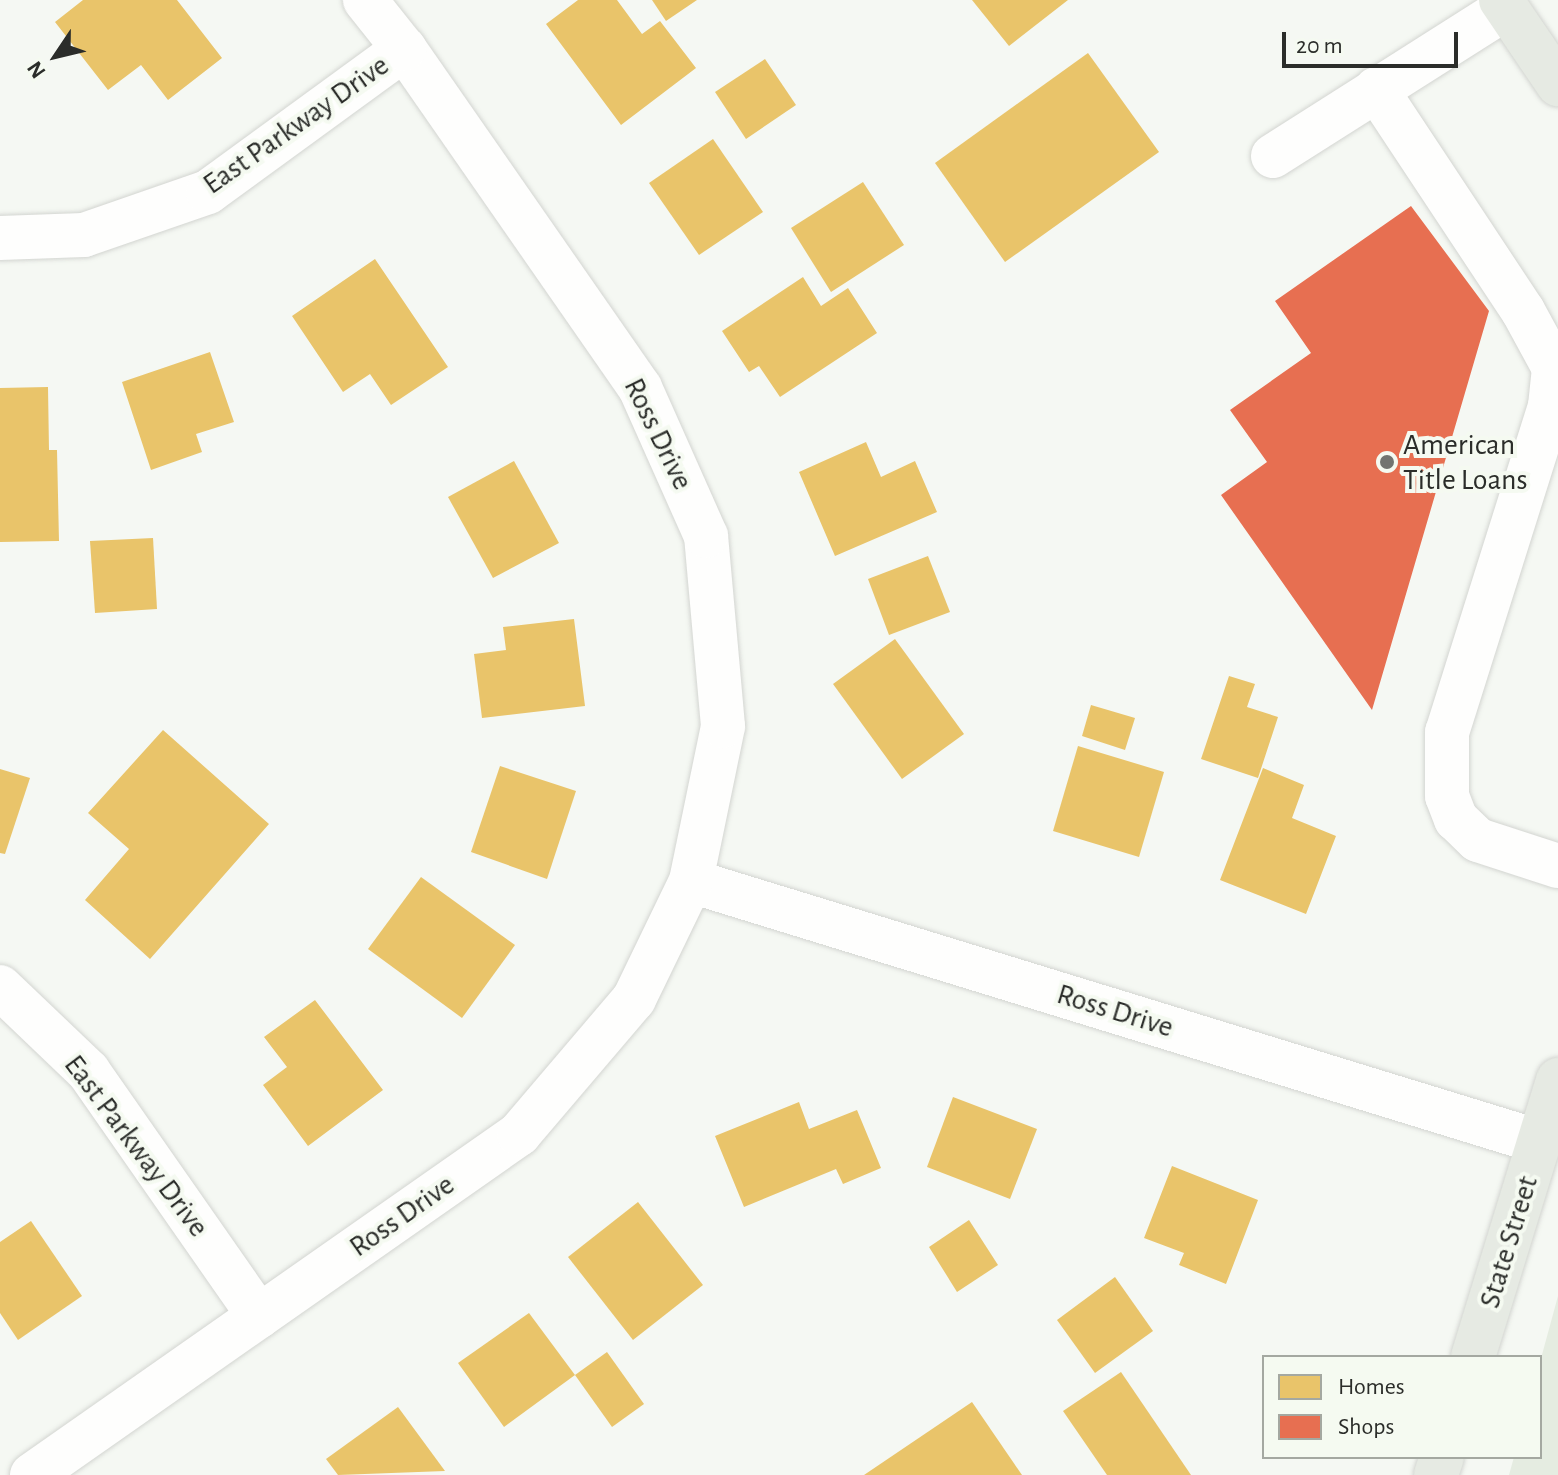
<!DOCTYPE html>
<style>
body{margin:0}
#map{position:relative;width:1558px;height:1475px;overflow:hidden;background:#f5f8f3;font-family:"Alegreya Sans",sans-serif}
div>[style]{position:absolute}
.built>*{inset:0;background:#e5ece1}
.homes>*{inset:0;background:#e9c46a}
.shops>*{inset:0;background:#e76f51}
.roads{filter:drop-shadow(0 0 2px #d3d5d1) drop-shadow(0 0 2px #d3d5d1)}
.minor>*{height:44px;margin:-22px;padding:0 22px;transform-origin:22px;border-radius:22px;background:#fefefd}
.major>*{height:44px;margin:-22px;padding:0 22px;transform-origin:22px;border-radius:22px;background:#e6eae3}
.dots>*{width:22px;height:22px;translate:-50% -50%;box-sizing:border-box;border:4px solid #f5faf1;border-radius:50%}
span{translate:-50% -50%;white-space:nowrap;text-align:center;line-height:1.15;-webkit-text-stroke:8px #f5faf1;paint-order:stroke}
.street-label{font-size:30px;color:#2b2d2a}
.poi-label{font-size:30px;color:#2b2d2a}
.left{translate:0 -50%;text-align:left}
.legend{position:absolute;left:1262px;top:1355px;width:280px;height:104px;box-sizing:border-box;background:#f5faf1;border:2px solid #a4a8a1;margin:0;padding:10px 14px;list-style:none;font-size:24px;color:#2b2d2a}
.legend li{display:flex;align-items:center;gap:16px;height:40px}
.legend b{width:40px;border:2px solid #a4a8a1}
.north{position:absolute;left:16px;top:16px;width:80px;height:80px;-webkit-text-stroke:6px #f5faf1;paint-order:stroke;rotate:235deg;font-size:22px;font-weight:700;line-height:32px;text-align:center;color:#2b2d2a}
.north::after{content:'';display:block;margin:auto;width:28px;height:36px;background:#2b2d2a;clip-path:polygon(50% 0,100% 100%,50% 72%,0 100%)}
.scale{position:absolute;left:1282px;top:32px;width:176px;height:36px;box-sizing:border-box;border:4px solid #2b2d2a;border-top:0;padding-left:10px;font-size:24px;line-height:28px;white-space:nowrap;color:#2b2d2a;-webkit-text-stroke:6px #f5faf1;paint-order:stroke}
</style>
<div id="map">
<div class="built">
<div style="clip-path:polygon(1558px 1296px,1558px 1475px,1509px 1475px,1514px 1457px,1540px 1457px,1540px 1362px)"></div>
</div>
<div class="homes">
<div style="clip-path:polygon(83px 0,177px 0,222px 58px,168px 100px,141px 65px,108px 90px,55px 22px)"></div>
<div style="clip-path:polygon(578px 0,617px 0,642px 34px,660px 21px,696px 68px,621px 125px,546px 24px)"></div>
<div style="clip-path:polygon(652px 0,697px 0,666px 21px)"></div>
<div style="clip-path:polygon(972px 0,1068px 0,1009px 46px)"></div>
<div style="clip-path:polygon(1088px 53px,1159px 152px,1005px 262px,935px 163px)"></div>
<div style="clip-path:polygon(765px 59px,796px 105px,746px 139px,715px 92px)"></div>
<div style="clip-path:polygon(713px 139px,763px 212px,699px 255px,649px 183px)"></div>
<div style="clip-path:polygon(863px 182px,904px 245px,831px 292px,791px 228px)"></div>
<div style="clip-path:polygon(375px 259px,448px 367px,391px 405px,370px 374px,343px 392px,292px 316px)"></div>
<div style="clip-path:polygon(803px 277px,821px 306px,848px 288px,877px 333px,780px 397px,759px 366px,749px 372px,722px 331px)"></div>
<div style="clip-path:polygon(210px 352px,234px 422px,196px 434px,202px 452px,151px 470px,122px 382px)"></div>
<div style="clip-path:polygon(48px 387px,49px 450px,57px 450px,59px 541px,0 542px,0 388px)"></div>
<div style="clip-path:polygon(866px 442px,881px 477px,915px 461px,937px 512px,835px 556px,799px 472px)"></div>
<div style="clip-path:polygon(514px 461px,559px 543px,493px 578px,448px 497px)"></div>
<div style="clip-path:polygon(153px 538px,157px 609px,95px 613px,90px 541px)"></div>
<div style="clip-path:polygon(928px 556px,950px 612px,889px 635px,868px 579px)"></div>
<div style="clip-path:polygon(574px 619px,585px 706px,482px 718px,474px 654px,506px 650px,503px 627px)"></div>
<div style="clip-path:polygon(895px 639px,964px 734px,902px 779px,833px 684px)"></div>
<div style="clip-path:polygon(1229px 676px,1255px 684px,1247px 707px,1278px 717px,1258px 778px,1201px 759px)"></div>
<div style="clip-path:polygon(1091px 705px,1135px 718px,1125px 750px,1082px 736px)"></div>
<div style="clip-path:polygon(163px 730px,269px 824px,150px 959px,85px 900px,129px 849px,88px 813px)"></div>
<div style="clip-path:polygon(1078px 746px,1164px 772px,1139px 857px,1053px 831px)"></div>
<div style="clip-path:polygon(500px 766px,576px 791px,547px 879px,471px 852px)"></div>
<div style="clip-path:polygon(1263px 768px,1304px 785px,1292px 818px,1336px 836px,1306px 914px,1220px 880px)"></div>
<div style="clip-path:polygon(0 769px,30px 778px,5px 854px,0 853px)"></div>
<div style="clip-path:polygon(421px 877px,515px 945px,462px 1018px,368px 949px)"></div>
<div style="clip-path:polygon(315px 1000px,383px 1090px,308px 1146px,263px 1085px,287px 1067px,264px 1037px)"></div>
<div style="clip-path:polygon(953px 1097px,1037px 1129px,1010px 1199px,927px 1167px)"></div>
<div style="clip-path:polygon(799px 1102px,809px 1129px,857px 1110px,881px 1168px,843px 1184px,836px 1169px,744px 1207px,715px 1136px)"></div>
<div style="clip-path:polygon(1172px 1166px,1258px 1200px,1226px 1284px,1179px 1265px,1184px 1253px,1144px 1238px)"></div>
<div style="clip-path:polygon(638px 1202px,703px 1285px,633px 1340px,568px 1257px)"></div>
<div style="clip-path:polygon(969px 1220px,998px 1265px,957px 1292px,929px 1247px)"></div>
<div style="clip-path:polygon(31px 1221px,82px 1296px,18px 1340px,0 1313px,0 1242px)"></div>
<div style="clip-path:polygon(1115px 1277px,1153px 1331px,1095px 1373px,1057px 1320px)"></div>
<div style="clip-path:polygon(529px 1313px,575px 1375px,504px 1427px,458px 1363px)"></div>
<div style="clip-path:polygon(607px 1352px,644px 1404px,612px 1427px,575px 1375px)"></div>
<div style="clip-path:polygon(1121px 1372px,1191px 1475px,1107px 1475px,1063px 1411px)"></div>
<div style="clip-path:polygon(972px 1402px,1022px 1475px,864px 1475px)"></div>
<div style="clip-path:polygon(398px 1407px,445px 1471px,338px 1475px,326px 1459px)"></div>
</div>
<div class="shops">
<div style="clip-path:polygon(1411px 206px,1489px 311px,1372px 710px,1221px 495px,1267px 462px,1230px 410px,1311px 353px,1275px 301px)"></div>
</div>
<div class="roads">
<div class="minor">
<div style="left:1376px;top:89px;width:266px;rotate:56.5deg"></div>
<div style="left:1523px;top:311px;width:65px;rotate:61.5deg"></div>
<div style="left:1554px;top:368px;width:38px;rotate:96deg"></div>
<div style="left:1550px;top:406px;width:342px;rotate:107.5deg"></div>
<div style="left:1447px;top:732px;width:64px;rotate:90deg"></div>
<div style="left:1447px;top:796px;width:25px;rotate:69deg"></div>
<div style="left:1456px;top:819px;width:30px;rotate:44deg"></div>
<div style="left:1478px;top:840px;width:84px;rotate:18deg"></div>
<div style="left:1273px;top:156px;width:276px;rotate:-32.4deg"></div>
<div style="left:0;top:238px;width:84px;rotate:-2deg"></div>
<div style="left:84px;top:235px;width:131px;rotate:-19.1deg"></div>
<div style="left:208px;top:192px;width:243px;rotate:-36.1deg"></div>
<div style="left:691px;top:881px;width:888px;rotate:17.09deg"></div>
<div style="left:0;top:987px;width:122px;rotate:43.7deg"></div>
<div style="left:88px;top:1071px;width:299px;rotate:55.1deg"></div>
<div style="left:32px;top:1475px;width:595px;rotate:-35deg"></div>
<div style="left:519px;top:1134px;width:177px;rotate:-49.6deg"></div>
<div style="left:634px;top:999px;width:131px;rotate:-64.2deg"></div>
<div style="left:691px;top:881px;width:158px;rotate:-78.3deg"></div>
<div style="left:723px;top:726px;width:191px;rotate:-95.1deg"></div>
<div style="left:706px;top:536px;width:162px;rotate:-114deg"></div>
<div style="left:640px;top:388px;width:413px;rotate:-124.8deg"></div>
<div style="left:404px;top:49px;width:63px;rotate:-128.5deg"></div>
</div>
<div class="major">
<div style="left:1501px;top:0;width:102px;rotate:55.8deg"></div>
<div style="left:1473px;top:1357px;width:290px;rotate:-72.9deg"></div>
<div style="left:1436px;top:1475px;width:19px;rotate:-72deg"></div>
</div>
</div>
<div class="dots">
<div style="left:1387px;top:462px;background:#727470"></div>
</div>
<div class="street-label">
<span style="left:296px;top:125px;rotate:-35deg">East Parkway Drive</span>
<span style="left:658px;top:434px;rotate:64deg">Ross Drive</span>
<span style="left:1115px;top:1011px;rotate:17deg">Ross Drive</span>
<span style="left:136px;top:1146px;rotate:53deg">East Parkway Drive</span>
<span style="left:402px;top:1216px;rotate:-35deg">Ross Drive</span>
<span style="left:1509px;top:1242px;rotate:-73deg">State Street</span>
</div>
<div class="poi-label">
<span class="left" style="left:1403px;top:462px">American<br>Title Loans</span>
</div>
<ul class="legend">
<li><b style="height:22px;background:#e9c46a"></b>Homes</li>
<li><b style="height:22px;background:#e76f51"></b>Shops</li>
</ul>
<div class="north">N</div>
<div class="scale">20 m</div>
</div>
